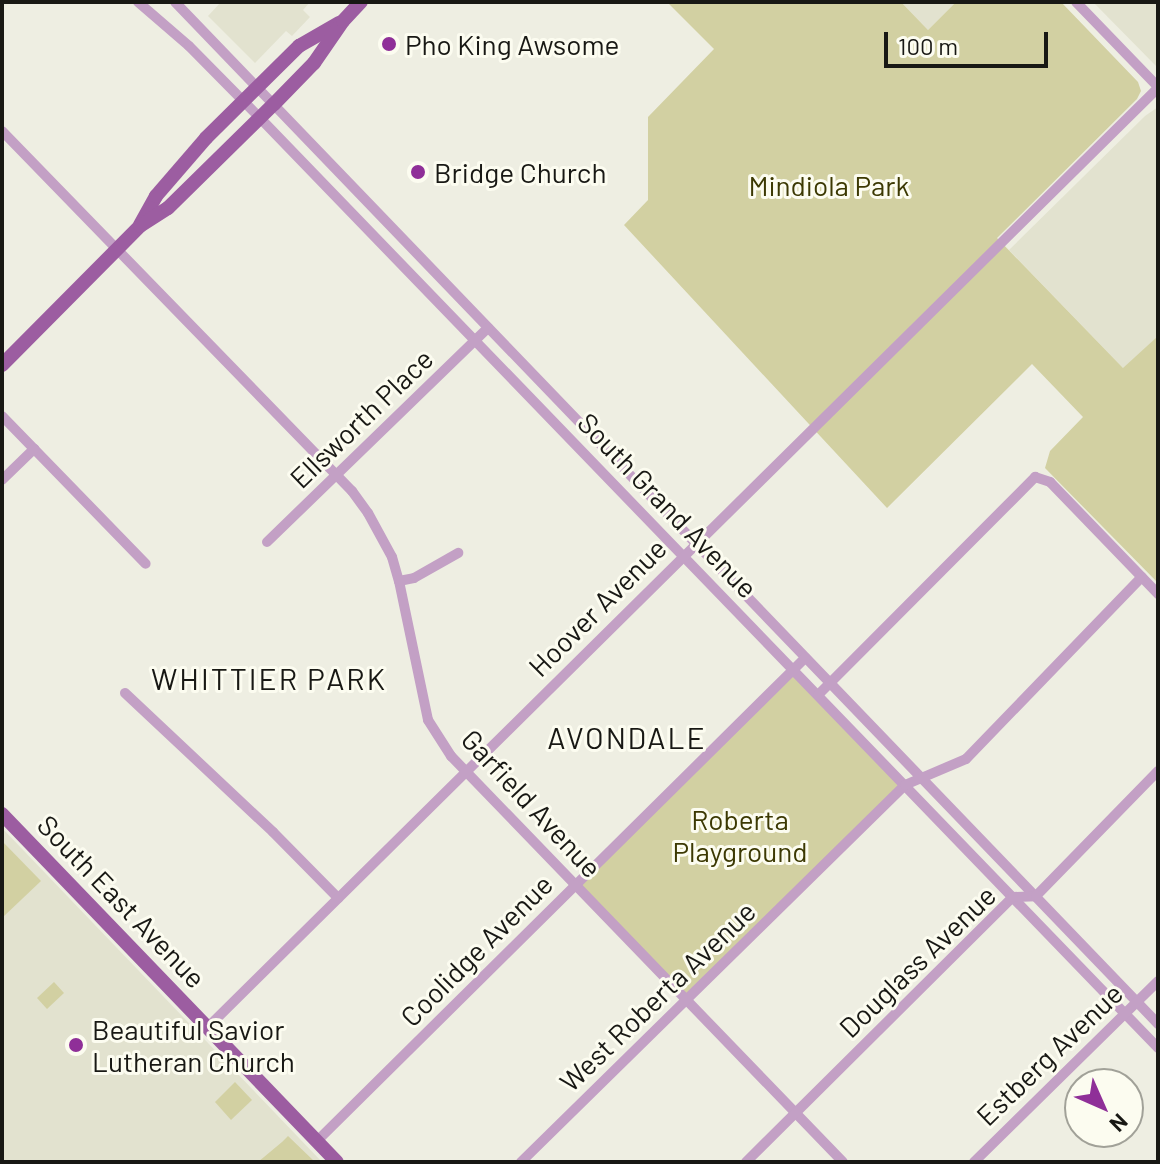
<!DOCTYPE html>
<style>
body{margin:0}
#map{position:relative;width:1160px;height:1164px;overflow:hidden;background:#eeeee2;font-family:Barlow,sans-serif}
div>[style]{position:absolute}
.built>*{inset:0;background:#e2e2cf}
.green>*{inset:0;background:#d2d0a2}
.minor>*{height:10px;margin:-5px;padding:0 5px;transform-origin:5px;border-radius:5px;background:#c3a0c5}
.major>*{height:14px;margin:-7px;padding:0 7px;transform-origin:7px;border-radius:7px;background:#9c5da1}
.dots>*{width:22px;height:22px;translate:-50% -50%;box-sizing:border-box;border:4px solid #fcfcf0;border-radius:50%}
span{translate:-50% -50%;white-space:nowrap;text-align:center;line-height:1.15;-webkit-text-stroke:6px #fcfcf0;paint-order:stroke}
.poi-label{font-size:28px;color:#181814}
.left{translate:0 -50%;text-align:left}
.park-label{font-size:28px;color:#3c3903}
.street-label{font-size:28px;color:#181814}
.neighbourhood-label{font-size:30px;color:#181814;letter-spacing:2px}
.frame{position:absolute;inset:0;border:4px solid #181814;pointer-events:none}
.north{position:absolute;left:1064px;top:1068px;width:80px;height:80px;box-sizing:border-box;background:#fcfcf0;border:2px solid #a1a198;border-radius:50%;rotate:135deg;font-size:22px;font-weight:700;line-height:32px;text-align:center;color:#181814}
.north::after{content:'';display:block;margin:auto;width:28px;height:36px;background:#8f2f98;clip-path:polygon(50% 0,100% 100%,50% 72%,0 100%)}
.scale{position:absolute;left:884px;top:32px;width:164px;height:36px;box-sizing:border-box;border:4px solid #181814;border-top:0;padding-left:10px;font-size:24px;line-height:28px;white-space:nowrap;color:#181814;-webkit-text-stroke:6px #fcfcf0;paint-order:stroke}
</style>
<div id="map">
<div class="built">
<div style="clip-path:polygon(221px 2px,310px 2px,303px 10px,310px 17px,292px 36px,286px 31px,255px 63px,208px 16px)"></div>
<div style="clip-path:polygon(901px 2px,956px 2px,928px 30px)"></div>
<div style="clip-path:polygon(1093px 2px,1158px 2px,1158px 68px)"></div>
<div style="clip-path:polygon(1158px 107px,1158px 336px,1124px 369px,1009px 250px,1145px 116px)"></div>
<div style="clip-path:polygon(2px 828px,71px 900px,322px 1162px,2px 1162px)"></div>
</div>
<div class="green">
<div style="clip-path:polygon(667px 2px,901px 2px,928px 30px,956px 2px,1061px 2px,1138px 82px,1141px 91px,1137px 99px,997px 238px,1123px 368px,1158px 336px,1158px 583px,1045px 468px,1050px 451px,1083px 417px,1032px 364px,887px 508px,624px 225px,648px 200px,648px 117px,714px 49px)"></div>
<div style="clip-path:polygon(794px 670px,904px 785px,687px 1000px,577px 885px)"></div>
<div style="clip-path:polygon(2px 841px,41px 881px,2px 918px)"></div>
<div style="clip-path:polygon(54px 982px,64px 993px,47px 1009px,37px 998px)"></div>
<div style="clip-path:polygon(235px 1082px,252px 1100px,231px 1120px,215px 1102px)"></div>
<div style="clip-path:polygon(288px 1136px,315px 1162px,258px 1162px,282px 1142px)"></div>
</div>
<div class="minor">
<div style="left:138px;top:2px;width:67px;rotate:40.8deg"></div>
<div style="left:189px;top:46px;width:101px;rotate:45.4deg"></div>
<div style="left:260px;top:118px;width:1293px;rotate:46deg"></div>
<div style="left:175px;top:2px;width:1418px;rotate:46.11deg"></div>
<div style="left:1076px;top:2px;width:118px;rotate:46deg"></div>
<div style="left:2px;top:131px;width:502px;rotate:45.81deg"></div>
<div style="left:352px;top:491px;width:27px;rotate:54deg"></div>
<div style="left:368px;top:513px;width:50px;rotate:61.4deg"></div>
<div style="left:392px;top:557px;width:25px;rotate:74deg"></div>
<div style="left:399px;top:581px;width:142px;rotate:78.2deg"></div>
<div style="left:428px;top:720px;width:43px;rotate:57.4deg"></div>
<div style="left:451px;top:756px;width:564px;rotate:46.01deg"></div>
<div style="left:2px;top:416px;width:206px;rotate:45.8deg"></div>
<div style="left:2px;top:480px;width:45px;rotate:-44.1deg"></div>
<div style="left:267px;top:542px;width:308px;rotate:-44.1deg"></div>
<div style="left:399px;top:581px;width:15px;rotate:-11deg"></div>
<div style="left:414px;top:578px;width:51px;rotate:-29.6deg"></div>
<div style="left:125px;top:693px;width:203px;rotate:43.2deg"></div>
<div style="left:273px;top:832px;width:93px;rotate:45.4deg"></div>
<div style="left:818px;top:695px;width:308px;rotate:-45.1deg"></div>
<div style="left:1035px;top:477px;width:16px;rotate:18deg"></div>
<div style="left:1050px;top:482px;width:156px;rotate:46deg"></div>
<div style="left:208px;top:1027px;width:1336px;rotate:-44.67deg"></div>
<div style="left:317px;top:1141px;width:687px;rotate:-44.7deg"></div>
<div style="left:521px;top:1162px;width:538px;rotate:-44.47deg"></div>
<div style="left:905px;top:785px;width:66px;rotate:-23.1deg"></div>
<div style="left:966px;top:759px;width:253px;rotate:-46deg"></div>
<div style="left:746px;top:1162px;width:376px;rotate:-44.8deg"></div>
<div style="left:1013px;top:897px;width:23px;rotate:-2deg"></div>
<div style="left:1036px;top:896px;width:175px;rotate:-45.7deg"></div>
<div style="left:974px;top:1162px;width:258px;rotate:-44.5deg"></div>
</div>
<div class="major">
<div style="left:140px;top:225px;width:33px;rotate:-61deg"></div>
<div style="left:156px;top:196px;width:77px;rotate:-49.2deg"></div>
<div style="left:206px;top:138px;width:131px;rotate:-44.7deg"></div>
<div style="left:299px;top:46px;width:46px;rotate:-29.9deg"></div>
<div style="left:2px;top:365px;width:196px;rotate:-45.2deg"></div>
<div style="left:140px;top:226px;width:33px;rotate:-33deg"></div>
<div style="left:168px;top:208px;width:148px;rotate:-44.5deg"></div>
<div style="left:274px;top:104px;width:57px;rotate:-45.7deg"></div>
<div style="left:314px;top:63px;width:51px;rotate:-55.4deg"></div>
<div style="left:343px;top:21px;width:26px;rotate:-47deg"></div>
<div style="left:2px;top:814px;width:483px;rotate:46.1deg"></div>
</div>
<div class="dots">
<div style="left:389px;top:44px;background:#8f2f98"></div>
<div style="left:418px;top:172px;background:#8f2f98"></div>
<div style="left:76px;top:1045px;background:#8f2f98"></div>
</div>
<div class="poi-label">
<span class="left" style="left:405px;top:44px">Pho King Awsome</span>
<span class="left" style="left:434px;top:172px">Bridge Church</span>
<span class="left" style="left:92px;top:1045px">Beautiful Savior<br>Lutheran Church</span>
</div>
<div class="park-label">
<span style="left:829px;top:185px">Mindiola Park</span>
<span style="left:740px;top:835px">Roberta<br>Playground</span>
</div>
<div class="street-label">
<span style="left:361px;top:418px;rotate:-44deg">Ellsworth Place</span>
<span style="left:668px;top:505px;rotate:46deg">South Grand Avenue</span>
<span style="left:597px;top:607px;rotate:-45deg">Hoover Avenue</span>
<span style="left:532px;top:803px;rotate:47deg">Garfield Avenue</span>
<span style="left:122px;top:901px;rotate:46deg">South East Avenue</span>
<span style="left:476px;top:950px;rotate:-45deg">Coolidge Avenue</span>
<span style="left:917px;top:961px;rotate:-44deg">Douglass Avenue</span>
<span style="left:657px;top:996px;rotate:-44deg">West Roberta Avenue</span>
<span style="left:1049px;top:1054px;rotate:-44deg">Estberg Avenue</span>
</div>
<div class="neighbourhood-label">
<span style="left:269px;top:678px">WHITTIER PARK</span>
<span style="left:627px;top:737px">AVONDALE</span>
</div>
<div class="frame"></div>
<div class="north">N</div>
<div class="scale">100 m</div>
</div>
